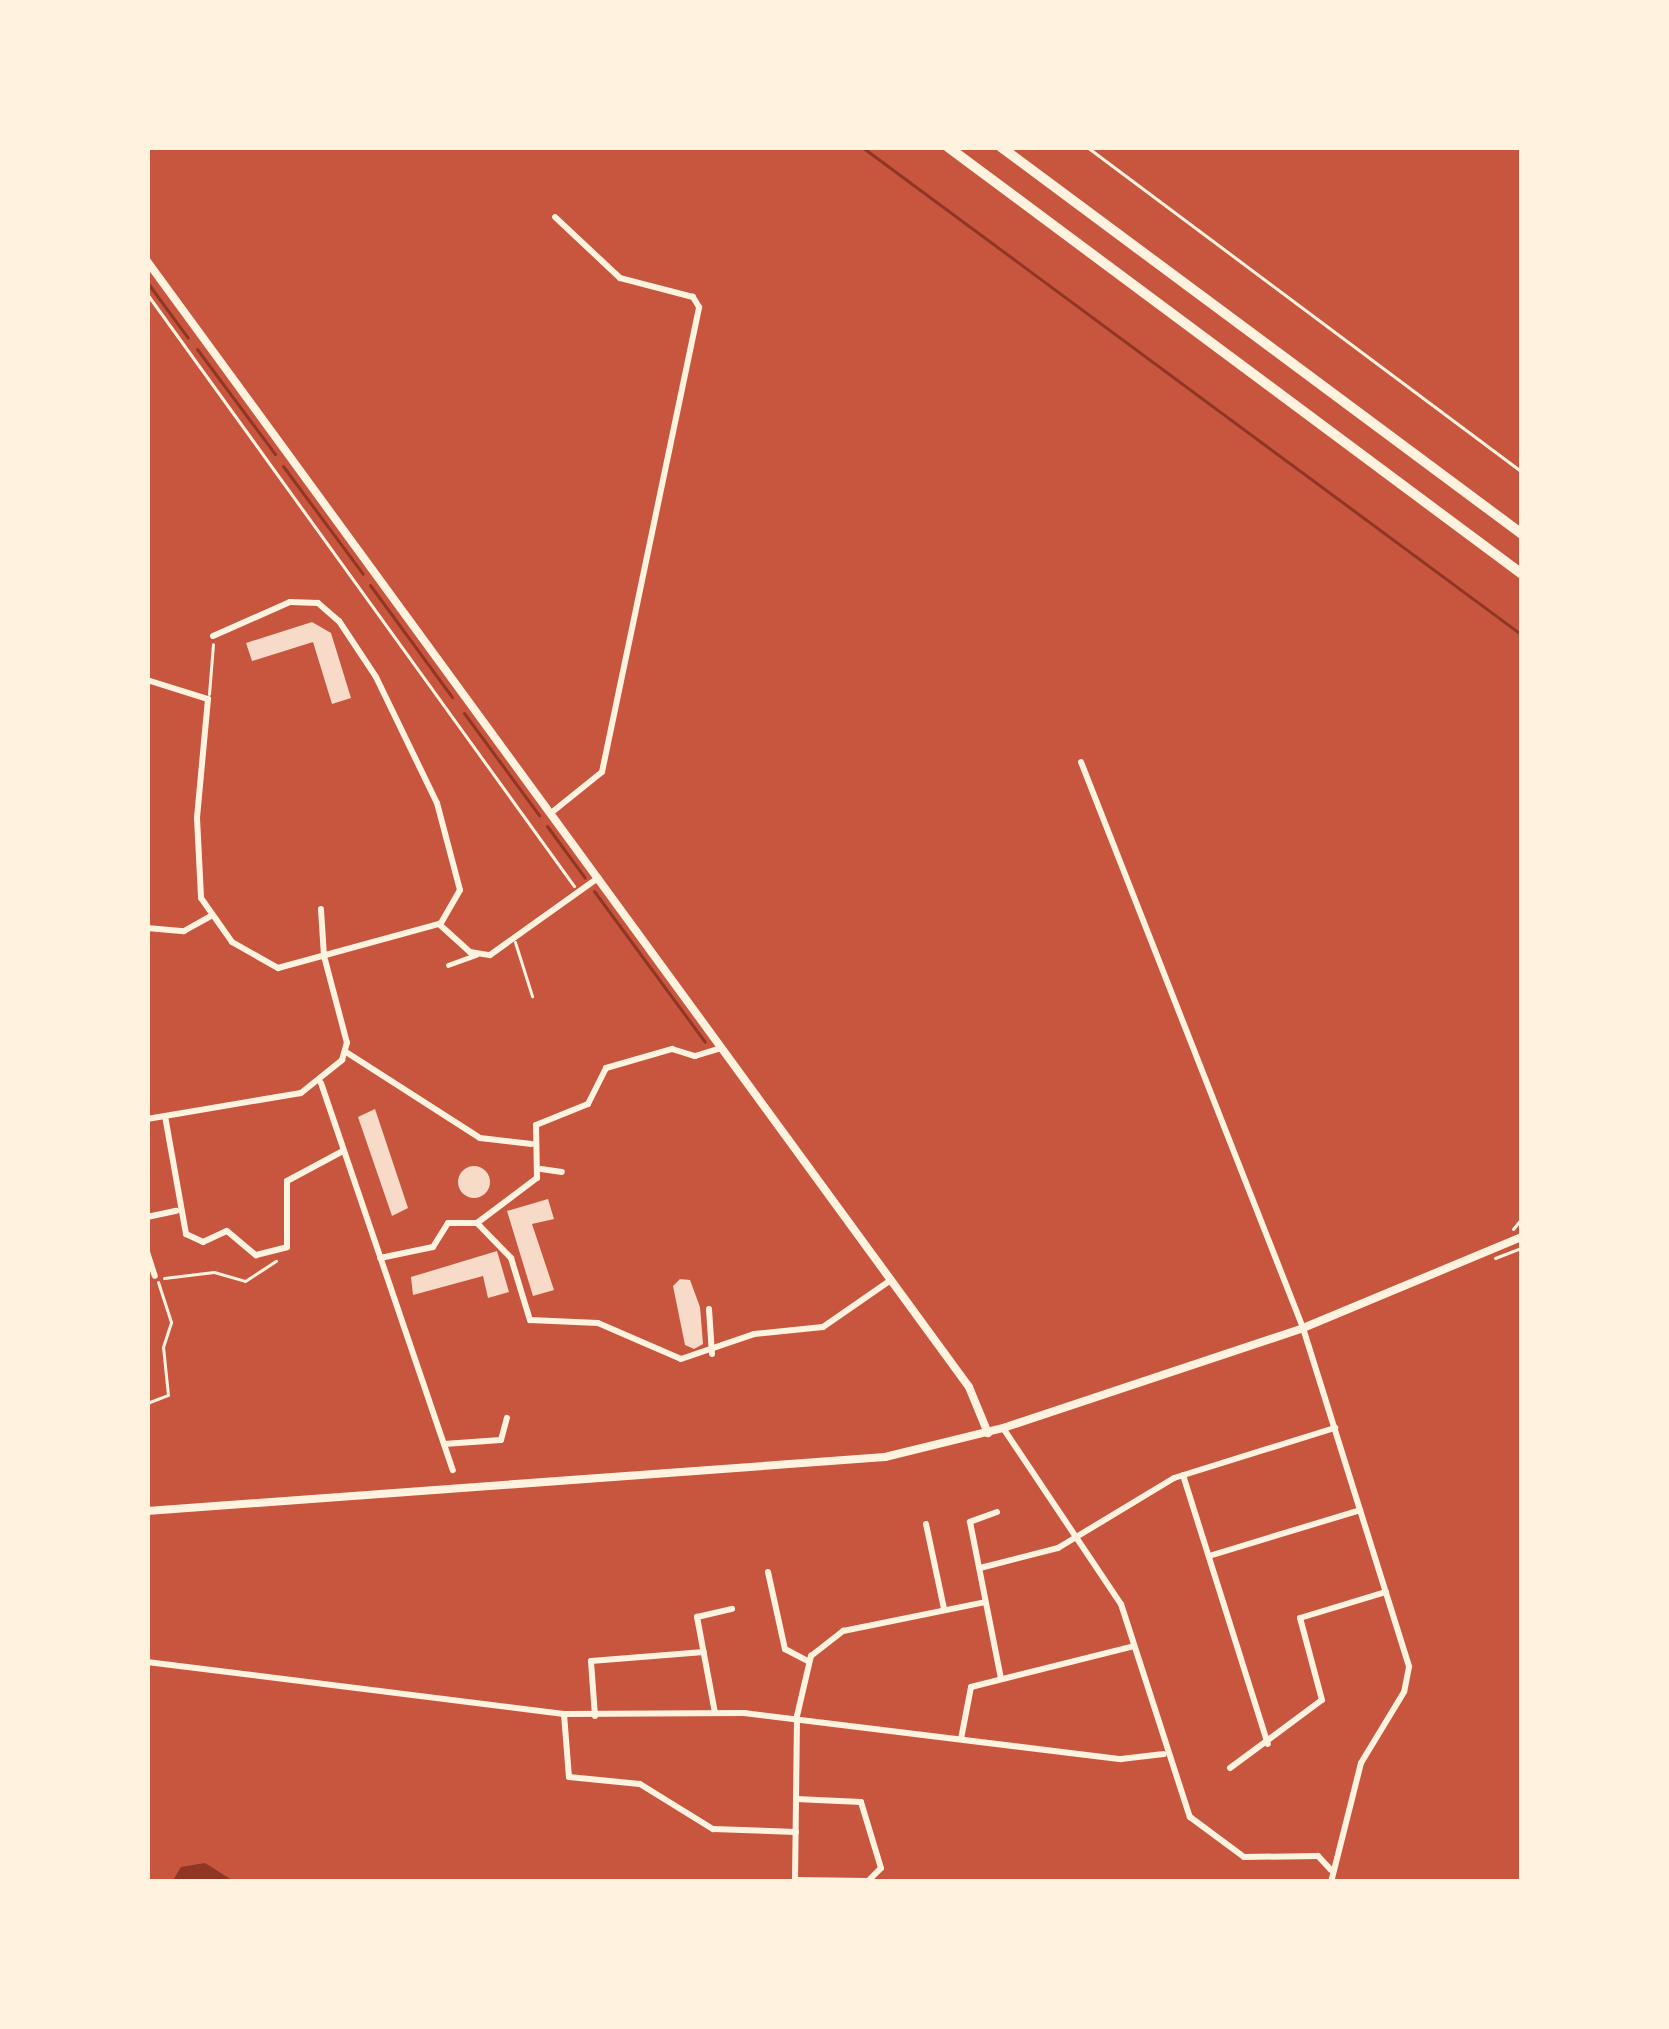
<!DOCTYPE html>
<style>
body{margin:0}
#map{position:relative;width:1669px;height:2029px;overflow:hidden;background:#c8553d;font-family:Raleway,sans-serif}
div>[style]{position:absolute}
.water>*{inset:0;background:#8f3625}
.stream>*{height:3px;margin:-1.5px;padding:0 1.5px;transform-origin:1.5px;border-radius:1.5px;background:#8f3625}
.building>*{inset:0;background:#f7dbc8}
.round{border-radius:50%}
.path>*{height:3px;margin:-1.5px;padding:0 1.5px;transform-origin:1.5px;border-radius:1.5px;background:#fff3e0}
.service>*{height:3px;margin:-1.5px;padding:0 1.5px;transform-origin:1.5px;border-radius:1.5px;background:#fff3e0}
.pedestrian>*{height:4.5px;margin:-2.25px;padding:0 2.25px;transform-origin:2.25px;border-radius:2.25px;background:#fff3e0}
.minor>*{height:6px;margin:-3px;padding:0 3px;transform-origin:3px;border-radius:3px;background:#fff3e0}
.secondary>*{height:8px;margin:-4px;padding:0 4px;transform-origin:4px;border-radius:4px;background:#fff3e0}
.motorway>*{height:10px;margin:-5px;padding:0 5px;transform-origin:5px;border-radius:5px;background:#fff3e0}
span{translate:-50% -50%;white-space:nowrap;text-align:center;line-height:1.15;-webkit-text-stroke:12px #fff3e0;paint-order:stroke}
.frame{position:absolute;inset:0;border:150px solid #fff3e0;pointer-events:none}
</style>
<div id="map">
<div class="water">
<div style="clip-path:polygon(205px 1863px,235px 1882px,172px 1882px,181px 1867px)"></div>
</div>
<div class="stream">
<div style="left:862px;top:147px;width:821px;rotate:36.48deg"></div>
<div style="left:147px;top:282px;width:69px;rotate:53.8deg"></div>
<div style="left:197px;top:349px;width:131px;rotate:53.4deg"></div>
<div style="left:283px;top:466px;width:134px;rotate:53.5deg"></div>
<div style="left:370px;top:585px;width:139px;rotate:53.8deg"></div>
<div style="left:464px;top:713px;width:127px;rotate:53.7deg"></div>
<div style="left:547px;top:826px;width:64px;rotate:53.8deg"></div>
<div style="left:594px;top:891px;width:187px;rotate:53.7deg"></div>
</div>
<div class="building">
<div style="clip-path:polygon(312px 622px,331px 633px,351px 698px,332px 704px,313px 642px,252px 661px,246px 643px)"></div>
<div style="clip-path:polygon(375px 1109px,408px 1208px,392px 1216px,358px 1117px)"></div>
<div class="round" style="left:458px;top:1166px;width:32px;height:32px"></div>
<div style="clip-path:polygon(548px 1199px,554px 1219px,532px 1224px,554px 1290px,533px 1296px,507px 1211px)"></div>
<div style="clip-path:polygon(497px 1251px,509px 1292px,488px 1298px,483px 1276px,413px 1295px,411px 1277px)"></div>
<div style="clip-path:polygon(680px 1279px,690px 1280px,700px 1307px,703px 1344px,694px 1349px,685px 1345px,673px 1286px)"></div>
</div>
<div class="path">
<div style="left:1087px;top:147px;width:543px;rotate:36.76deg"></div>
<div style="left:147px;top:294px;width:730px;rotate:54.2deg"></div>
<div style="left:209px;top:694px;width:50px;rotate:-85.4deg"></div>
<div style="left:1513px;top:1229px;width:14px;rotate:-51deg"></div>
<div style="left:1495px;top:1258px;width:28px;rotate:-21deg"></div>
<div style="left:164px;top:1278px;width:50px;rotate:-6.8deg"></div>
<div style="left:214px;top:1272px;width:32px;rotate:16deg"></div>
<div style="left:245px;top:1281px;width:37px;rotate:-33deg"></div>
<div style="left:147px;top:1403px;width:22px;rotate:-21deg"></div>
<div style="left:168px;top:1395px;width:48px;rotate:-95.9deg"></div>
<div style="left:163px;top:1347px;width:26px;rotate:-72deg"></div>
<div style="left:171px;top:1322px;width:42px;rotate:-108deg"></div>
</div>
<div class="service">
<div style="left:515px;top:942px;width:57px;rotate:72.5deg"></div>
</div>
<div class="pedestrian">
<div style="left:448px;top:965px;width:30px;rotate:-20deg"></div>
</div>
<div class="minor">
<div style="left:213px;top:636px;width:84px;rotate:-23.8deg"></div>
<div style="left:290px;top:602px;width:28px;rotate:2deg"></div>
<div style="left:318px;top:603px;width:28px;rotate:41deg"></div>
<div style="left:339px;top:621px;width:67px;rotate:56.5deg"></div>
<div style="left:376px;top:677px;width:140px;rotate:64.2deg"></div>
<div style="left:437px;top:803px;width:90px;rotate:75.2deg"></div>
<div style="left:460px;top:890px;width:38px;rotate:120deg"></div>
<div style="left:147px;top:680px;width:64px;rotate:17.3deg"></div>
<div style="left:208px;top:699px;width:120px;rotate:95.3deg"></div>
<div style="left:197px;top:818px;width:80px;rotate:87.1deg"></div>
<div style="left:201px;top:898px;width:54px;rotate:54.8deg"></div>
<div style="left:232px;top:942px;width:53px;rotate:29.5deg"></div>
<div style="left:278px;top:968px;width:167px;rotate:-15.3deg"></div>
<div style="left:439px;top:924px;width:42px;rotate:42.1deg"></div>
<div style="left:470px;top:952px;width:20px;rotate:9deg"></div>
<div style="left:490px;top:955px;width:133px;rotate:-35.5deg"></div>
<div style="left:1081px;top:762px;width:608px;rotate:68.58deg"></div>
<div style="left:1303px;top:1328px;width:355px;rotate:72.6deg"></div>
<div style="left:1409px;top:1667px;width:25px;rotate:101deg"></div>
<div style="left:1404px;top:1692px;width:83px;rotate:121.2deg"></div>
<div style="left:1361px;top:1763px;width:123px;rotate:104.1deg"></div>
<div style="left:551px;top:813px;width:65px;rotate:-38.8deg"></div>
<div style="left:602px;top:772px;width:475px;rotate:-78.2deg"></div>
<div style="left:699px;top:307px;width:12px;rotate:-121deg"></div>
<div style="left:693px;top:297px;width:75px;rotate:-165.4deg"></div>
<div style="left:620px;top:278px;width:89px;rotate:-136.8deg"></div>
<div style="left:147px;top:928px;width:37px;rotate:5deg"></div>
<div style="left:184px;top:931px;width:29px;rotate:-29deg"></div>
<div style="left:346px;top:1052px;width:159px;rotate:32.7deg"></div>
<div style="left:480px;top:1138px;width:52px;rotate:6.6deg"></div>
<div style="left:321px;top:1083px;width:409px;rotate:71.2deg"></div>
<div style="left:165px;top:1116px;width:120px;rotate:79.9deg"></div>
<div style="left:186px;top:1234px;width:19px;rotate:25deg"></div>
<div style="left:203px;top:1242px;width:26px;rotate:-25deg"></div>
<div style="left:227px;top:1231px;width:38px;rotate:40deg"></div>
<div style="left:256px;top:1255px;width:32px;rotate:-14deg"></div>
<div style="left:287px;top:1247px;width:66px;rotate:-90deg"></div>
<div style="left:287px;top:1181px;width:64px;rotate:-28.2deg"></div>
<div style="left:147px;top:1119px;width:156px;rotate:-9.6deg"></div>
<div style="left:301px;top:1093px;width:53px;rotate:-38.8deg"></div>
<div style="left:342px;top:1060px;width:18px;rotate:-74deg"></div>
<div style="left:347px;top:1043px;width:90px;rotate:-104.8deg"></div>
<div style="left:324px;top:956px;width:47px;rotate:-93.7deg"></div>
<div style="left:541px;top:1169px;width:21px;rotate:8deg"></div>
<div style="left:147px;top:1217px;width:30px;rotate:-12deg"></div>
<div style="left:477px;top:1223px;width:49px;rotate:45.8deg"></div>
<div style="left:511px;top:1258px;width:65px;rotate:73deg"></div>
<div style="left:530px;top:1320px;width:68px;rotate:2.5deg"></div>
<div style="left:598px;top:1323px;width:90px;rotate:23.4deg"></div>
<div style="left:681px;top:1359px;width:77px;rotate:-18.9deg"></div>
<div style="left:754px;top:1334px;width:69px;rotate:-5.8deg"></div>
<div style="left:823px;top:1327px;width:83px;rotate:-34.7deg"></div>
<div style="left:147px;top:1252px;width:25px;rotate:72deg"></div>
<div style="left:380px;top:1258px;width:54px;rotate:-11.7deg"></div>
<div style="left:433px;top:1247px;width:28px;rotate:-58deg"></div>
<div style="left:448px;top:1223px;width:29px"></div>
<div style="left:477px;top:1223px;width:75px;rotate:-36.9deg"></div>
<div style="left:537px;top:1178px;width:53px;rotate:-91.1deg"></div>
<div style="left:536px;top:1125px;width:56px;rotate:-22deg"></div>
<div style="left:588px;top:1104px;width:40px;rotate:-63.4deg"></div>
<div style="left:606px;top:1068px;width:69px;rotate:-16.1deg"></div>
<div style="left:672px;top:1049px;width:24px;rotate:17deg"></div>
<div style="left:695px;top:1056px;width:28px;rotate:-17deg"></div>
<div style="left:709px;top:1309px;width:45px;rotate:86.2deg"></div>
<div style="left:1003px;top:1428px;width:212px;rotate:56.2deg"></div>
<div style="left:1121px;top:1604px;width:224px;rotate:72.1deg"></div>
<div style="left:1190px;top:1817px;width:67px;rotate:36.5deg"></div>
<div style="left:1244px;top:1857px;width:74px;rotate:-0.8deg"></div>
<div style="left:1318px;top:1856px;width:19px;rotate:47deg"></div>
<div style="left:444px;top:1444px;width:57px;rotate:-4deg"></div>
<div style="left:501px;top:1440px;width:23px;rotate:-75deg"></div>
<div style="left:1183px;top:1475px;width:282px;rotate:72.5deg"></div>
<div style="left:997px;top:1512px;width:29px;rotate:160deg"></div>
<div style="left:970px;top:1522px;width:159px;rotate:78.8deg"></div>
<div style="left:926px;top:1524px;width:87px;rotate:78deg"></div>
<div style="left:1209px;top:1556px;width:158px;rotate:-16.9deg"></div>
<div style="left:980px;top:1568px;width:81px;rotate:-14.4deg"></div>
<div style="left:1058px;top:1548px;width:135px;rotate:-31.1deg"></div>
<div style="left:1174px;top:1478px;width:169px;rotate:-17.3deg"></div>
<div style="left:768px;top:1572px;width:79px;rotate:77.6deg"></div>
<div style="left:785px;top:1649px;width:26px;rotate:28deg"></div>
<div style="left:147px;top:1662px;width:420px;rotate:7.1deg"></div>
<div style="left:564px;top:1714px;width:180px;rotate:-0.3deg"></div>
<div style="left:744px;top:1713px;width:380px;rotate:7deg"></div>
<div style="left:1121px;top:1759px;width:43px;rotate:-6.6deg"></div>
<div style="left:715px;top:1713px;width:98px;rotate:-100.6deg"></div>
<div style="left:697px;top:1617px;width:36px;rotate:-13deg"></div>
<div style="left:564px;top:1714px;width:63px;rotate:85.5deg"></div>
<div style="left:569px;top:1777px;width:71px;rotate:5.6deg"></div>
<div style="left:640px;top:1784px;width:86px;rotate:31.7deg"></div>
<div style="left:713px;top:1829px;width:83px;rotate:2.1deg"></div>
<div style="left:595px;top:1716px;width:55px;rotate:-94.2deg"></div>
<div style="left:591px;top:1661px;width:113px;rotate:-4.6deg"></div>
<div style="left:961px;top:1739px;width:53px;rotate:-79.1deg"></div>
<div style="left:971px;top:1687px;width:168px;rotate:-14.1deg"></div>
<div style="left:1230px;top:1768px;width:114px;rotate:-36.5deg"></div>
<div style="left:1322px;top:1700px;width:85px;rotate:-105deg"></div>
<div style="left:1300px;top:1618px;width:90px;rotate:-16.8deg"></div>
<div style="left:795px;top:1880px;width:73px;rotate:0.8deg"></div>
<div style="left:868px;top:1881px;width:18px;rotate:-45deg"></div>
<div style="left:881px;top:1868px;width:69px;rotate:-106.9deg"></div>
<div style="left:861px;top:1802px;width:65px;rotate:-177.4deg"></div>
<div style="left:795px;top:1882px;width:166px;rotate:-89.3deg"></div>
<div style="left:797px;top:1716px;width:62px;rotate:-76.9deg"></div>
<div style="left:811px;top:1656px;width:41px;rotate:-38deg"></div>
<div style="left:843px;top:1631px;width:145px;rotate:-11.5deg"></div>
</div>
<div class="secondary">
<div style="left:147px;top:261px;width:1394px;rotate:53.87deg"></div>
<div style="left:969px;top:1387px;width:50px;rotate:67.6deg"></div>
<div style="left:147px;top:1511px;width:740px;rotate:-4.18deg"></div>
<div style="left:885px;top:1457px;width:122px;rotate:-13.8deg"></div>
<div style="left:1003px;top:1428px;width:316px;rotate:-18.4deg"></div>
<div style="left:1303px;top:1328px;width:237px;rotate:-22.6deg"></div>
</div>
<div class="motorway">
<div style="left:948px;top:147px;width:715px;rotate:36.65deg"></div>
<div style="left:1001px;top:147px;width:649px;rotate:36.61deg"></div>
</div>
<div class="frame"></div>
</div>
